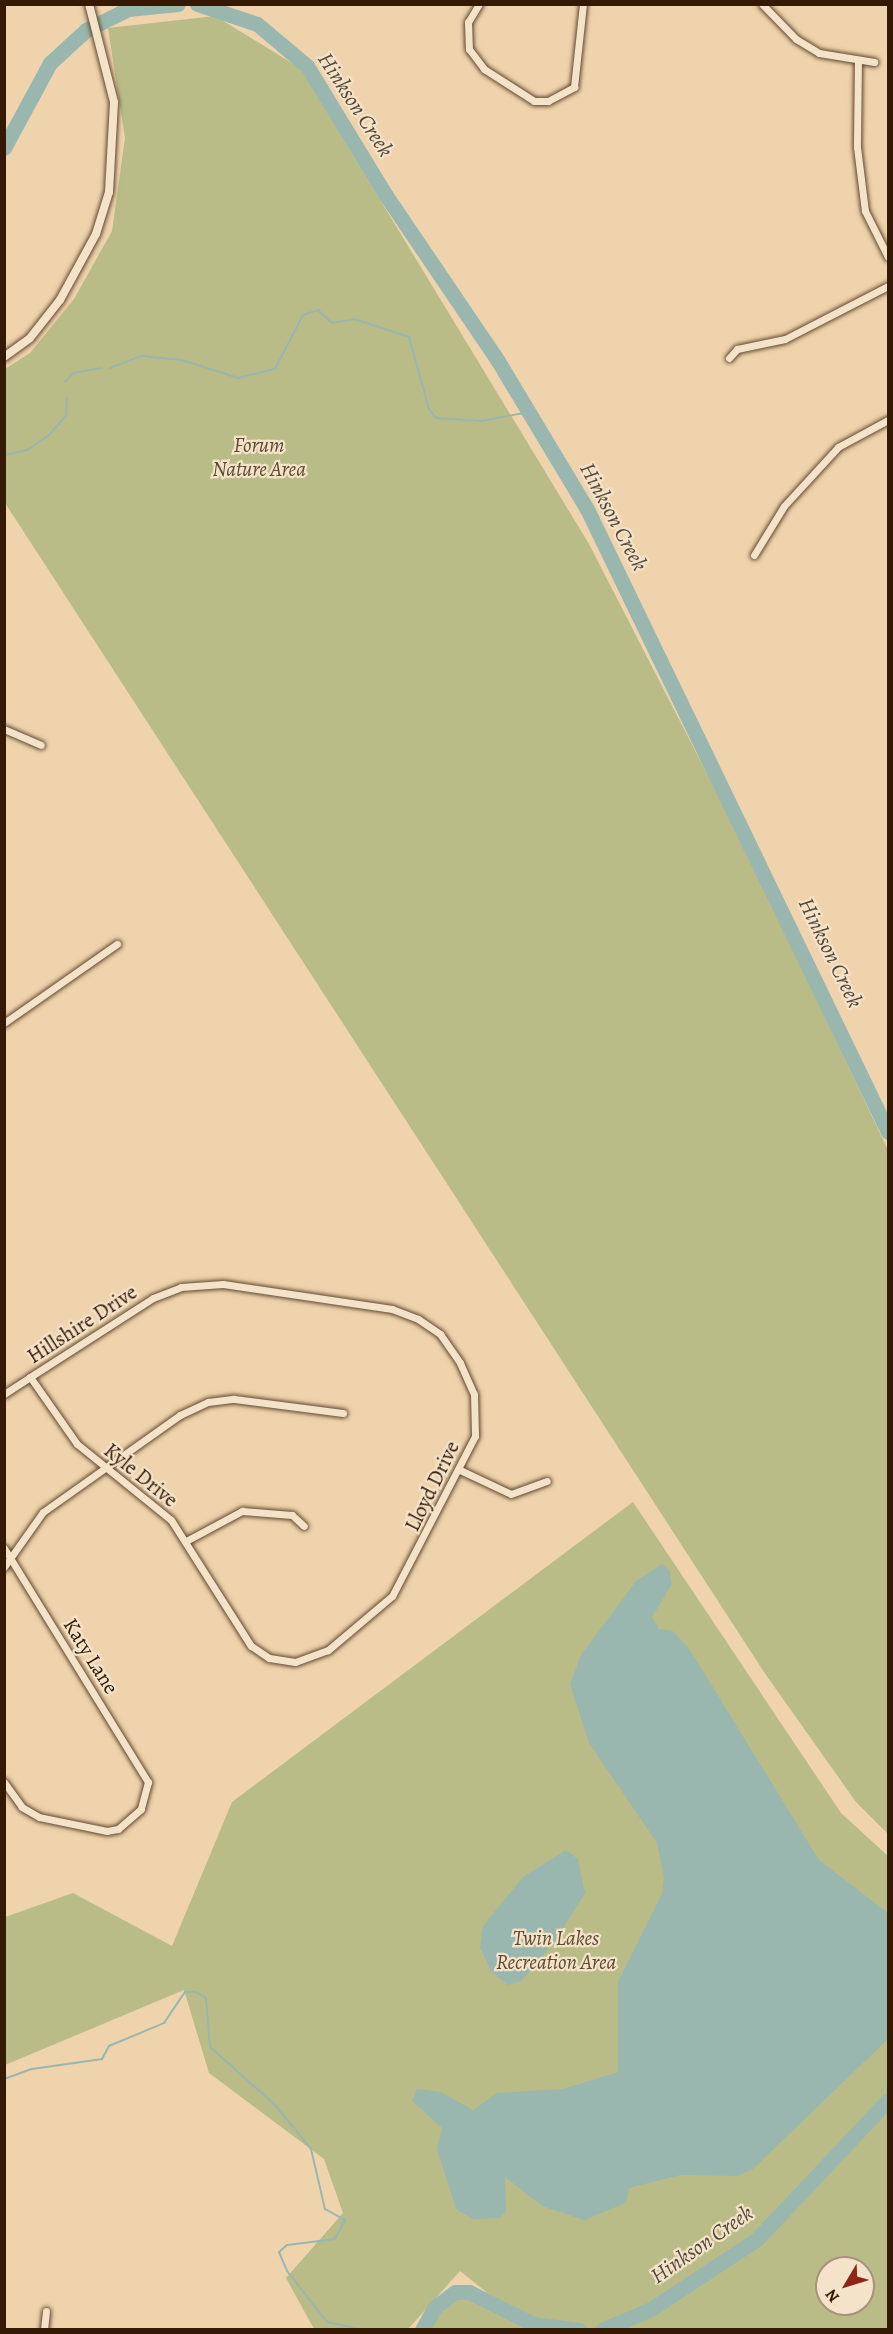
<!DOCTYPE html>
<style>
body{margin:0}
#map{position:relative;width:893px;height:2334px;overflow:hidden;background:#eed3ac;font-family:Alegreya,serif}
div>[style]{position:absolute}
.green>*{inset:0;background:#babc88}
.water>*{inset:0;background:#99b7ae}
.stream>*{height:2px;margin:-1px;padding:0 1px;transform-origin:1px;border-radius:1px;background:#99b7ae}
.river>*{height:15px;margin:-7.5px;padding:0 7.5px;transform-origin:7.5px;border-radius:7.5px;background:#99b7ae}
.roads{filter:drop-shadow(0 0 2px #62482f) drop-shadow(0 0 2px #62482f)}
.minor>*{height:7px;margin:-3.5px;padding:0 3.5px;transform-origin:3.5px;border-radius:3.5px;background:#f4e2c9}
.tertiary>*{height:8px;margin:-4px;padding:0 4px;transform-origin:4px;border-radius:4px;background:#f4e2c9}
span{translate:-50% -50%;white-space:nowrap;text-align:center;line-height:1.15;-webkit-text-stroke:4.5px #f4e2c9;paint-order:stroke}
.park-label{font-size:21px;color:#5c4b2c;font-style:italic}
.street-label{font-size:21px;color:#341a05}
.water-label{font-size:22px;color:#524938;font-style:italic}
.frame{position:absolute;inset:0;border:6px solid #341a05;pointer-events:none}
.north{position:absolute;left:815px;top:2256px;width:60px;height:60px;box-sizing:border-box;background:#f4e2c9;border:2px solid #a7927b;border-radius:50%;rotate:232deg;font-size:16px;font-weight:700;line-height:24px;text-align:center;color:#341a05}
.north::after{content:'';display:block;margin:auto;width:21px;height:27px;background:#8f2418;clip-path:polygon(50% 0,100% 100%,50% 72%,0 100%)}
</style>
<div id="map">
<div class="green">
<div style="clip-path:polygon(215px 16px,300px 68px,589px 544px,741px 840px,888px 1150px,888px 1834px,856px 1802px,766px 1675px,5px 503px,5px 369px,30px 353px,74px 299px,112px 231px,125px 138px,108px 28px)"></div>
<div style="clip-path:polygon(evenodd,633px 1502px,841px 1813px,888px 1856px,888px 2096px,868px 2118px,888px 2100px,888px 2329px,422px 2329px,435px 2307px,455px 2292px,469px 2292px,533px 2324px,553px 2326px,509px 2310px,460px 2271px,408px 2329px,314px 2329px,286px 2278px,343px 2213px,324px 2159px,209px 2073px,184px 1990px,5px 2065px,5px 1917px,73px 1893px,172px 1946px,232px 1802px,633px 1502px,836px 2152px,758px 2239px,733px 2255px,800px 2190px,836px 2152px,633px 1502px,827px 2268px,863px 2268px,863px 2304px,827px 2304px,827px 2268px)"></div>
</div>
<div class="water">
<div style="clip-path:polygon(662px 1564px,670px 1571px,672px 1584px,652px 1617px,659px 1629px,673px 1631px,690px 1650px,819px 1860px,888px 1913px,888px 2039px,753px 2169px,738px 2176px,681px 2175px,629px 2188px,626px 2203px,584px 2220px,542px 2206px,505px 2177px,506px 2211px,500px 2218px,472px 2219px,456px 2209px,437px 2149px,442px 2128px,412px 2101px,417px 2089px,441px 2092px,473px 2110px,497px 2093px,563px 2089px,618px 2072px,618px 1982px,662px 1894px,664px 1877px,657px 1843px,589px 1743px,570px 1684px,581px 1655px,636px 1581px)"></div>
<div style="clip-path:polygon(566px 1850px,578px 1859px,585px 1893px,554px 1943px,521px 1981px,508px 1985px,491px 1971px,480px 1948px,483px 1926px,523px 1877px)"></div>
</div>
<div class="stream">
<div style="left:110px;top:368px;width:34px;rotate:-21deg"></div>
<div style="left:142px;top:356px;width:40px;rotate:5.7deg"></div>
<div style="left:182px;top:360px;width:59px;rotate:17.8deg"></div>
<div style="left:238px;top:378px;width:38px;rotate:-14deg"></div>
<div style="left:275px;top:369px;width:61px;rotate:-62.6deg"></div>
<div style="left:303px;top:315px;width:16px;rotate:-18deg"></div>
<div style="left:318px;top:310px;width:19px;rotate:43deg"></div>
<div style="left:332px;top:323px;width:22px;rotate:-10deg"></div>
<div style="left:354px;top:319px;width:58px;rotate:18.1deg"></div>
<div style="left:409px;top:337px;width:75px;rotate:74.5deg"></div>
<div style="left:429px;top:409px;width:11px;rotate:52deg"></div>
<div style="left:436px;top:418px;width:45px;rotate:3.8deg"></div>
<div style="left:481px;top:421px;width:49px;rotate:-10.6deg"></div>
<div style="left:65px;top:382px;width:12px;rotate:-48deg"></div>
<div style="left:73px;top:373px;width:28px;rotate:-10deg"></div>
<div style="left:4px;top:455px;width:24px;rotate:-12deg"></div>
<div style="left:27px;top:450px;width:25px;rotate:-34deg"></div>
<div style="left:48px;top:436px;width:27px;rotate:-48deg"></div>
<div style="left:66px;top:416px;width:18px;rotate:-87deg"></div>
<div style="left:4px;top:2079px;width:30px;rotate:-20deg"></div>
<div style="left:32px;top:2069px;width:71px;rotate:-8.1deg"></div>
<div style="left:102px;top:2059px;width:15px;rotate:-62deg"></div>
<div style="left:109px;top:2046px;width:60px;rotate:-22.7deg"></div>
<div style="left:164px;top:2023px;width:37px;rotate:-56deg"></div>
<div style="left:185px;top:1992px;width:11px"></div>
<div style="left:196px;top:1992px;width:12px;rotate:31deg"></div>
<div style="left:206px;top:1998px;width:49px;rotate:85.3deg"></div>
<div style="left:210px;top:2047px;width:87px;rotate:41.7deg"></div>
<div style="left:275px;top:2105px;width:57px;rotate:50.7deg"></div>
<div style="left:311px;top:2149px;width:62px;rotate:76.9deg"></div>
<div style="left:325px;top:2209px;width:23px;rotate:29deg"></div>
<div style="left:345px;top:2220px;width:21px;rotate:118deg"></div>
<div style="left:335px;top:2239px;width:48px;rotate:172.9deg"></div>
<div style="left:287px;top:2245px;width:11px;rotate:139deg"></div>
<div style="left:279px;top:2252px;width:21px;rotate:67deg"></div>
<div style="left:287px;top:2271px;width:65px;rotate:51.9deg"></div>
<div style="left:327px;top:2322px;width:39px;rotate:12deg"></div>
</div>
<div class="river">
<div style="left:197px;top:4px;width:63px;rotate:18.4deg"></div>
<div style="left:257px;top:24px;width:65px;rotate:40deg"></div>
<div style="left:307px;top:66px;width:150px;rotate:58.6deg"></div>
<div style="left:385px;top:194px;width:202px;rotate:55.9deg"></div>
<div style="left:498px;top:361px;width:173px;rotate:59deg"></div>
<div style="left:587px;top:509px;width:692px;rotate:64.21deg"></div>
<div style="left:4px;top:148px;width:97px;rotate:-61.6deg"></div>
<div style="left:50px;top:63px;width:49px;rotate:-42.5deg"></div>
<div style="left:86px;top:30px;width:47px;rotate:-26.6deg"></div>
<div style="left:128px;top:9px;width:50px;rotate:-5.7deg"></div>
<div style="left:422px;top:2330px;width:26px;rotate:-61deg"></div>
<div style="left:435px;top:2307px;width:25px;rotate:-37deg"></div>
<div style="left:455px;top:2292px;width:14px"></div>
<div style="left:469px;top:2292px;width:72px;rotate:26.6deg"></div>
<div style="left:533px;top:2324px;width:47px;rotate:7.3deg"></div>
<div style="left:602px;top:2330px;width:53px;rotate:-23.2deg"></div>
<div style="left:651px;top:2309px;width:127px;rotate:-33.4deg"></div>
<div style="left:757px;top:2239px;width:191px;rotate:-46.7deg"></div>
</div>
<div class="roads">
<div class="minor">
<div style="left:479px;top:4px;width:21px;rotate:121deg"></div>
<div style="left:468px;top:22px;width:27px;rotate:88deg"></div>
<div style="left:469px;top:49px;width:25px;rotate:53deg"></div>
<div style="left:484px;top:69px;width:59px;rotate:32.6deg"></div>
<div style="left:534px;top:101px;width:14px"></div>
<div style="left:548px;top:101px;width:30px;rotate:-28deg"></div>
<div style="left:574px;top:87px;width:83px;rotate:-83.8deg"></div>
<div style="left:762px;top:4px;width:49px;rotate:45.8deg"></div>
<div style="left:796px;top:39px;width:27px;rotate:31deg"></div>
<div style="left:819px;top:53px;width:56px;rotate:9.3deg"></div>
<div style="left:858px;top:60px;width:87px;rotate:90.7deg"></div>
<div style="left:857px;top:147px;width:64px;rotate:82.9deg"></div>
<div style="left:865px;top:211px;width:51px;rotate:63.4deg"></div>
<div style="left:729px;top:358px;width:12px;rotate:-48deg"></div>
<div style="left:737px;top:349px;width:49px;rotate:-11.8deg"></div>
<div style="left:785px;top:339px;width:116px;rotate:-27.2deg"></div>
<div style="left:754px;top:555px;width:57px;rotate:-58.5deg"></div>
<div style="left:784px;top:506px;width:80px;rotate:-47.5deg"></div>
<div style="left:838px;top:447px;width:57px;rotate:-28.4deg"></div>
<div style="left:4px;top:729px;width:40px;rotate:23.4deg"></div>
<div style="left:4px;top:1023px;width:138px;rotate:-35deg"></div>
<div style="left:4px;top:1394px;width:31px;rotate:-33deg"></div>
<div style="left:30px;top:1377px;width:146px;rotate:-32.7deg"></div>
<div style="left:153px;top:1298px;width:30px;rotate:-21deg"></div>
<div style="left:181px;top:1287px;width:42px;rotate:-4.1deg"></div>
<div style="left:223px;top:1284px;width:171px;rotate:8.4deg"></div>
<div style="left:392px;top:1309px;width:28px;rotate:21deg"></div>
<div style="left:418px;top:1319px;width:27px;rotate:34deg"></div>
<div style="left:440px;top:1334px;width:35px;rotate:55deg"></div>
<div style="left:460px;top:1363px;width:34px;rotate:66deg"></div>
<div style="left:474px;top:1394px;width:42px;rotate:88.6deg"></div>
<div style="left:475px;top:1436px;width:180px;rotate:117.4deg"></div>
<div style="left:392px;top:1596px;width:84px;rotate:139.8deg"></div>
<div style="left:328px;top:1650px;width:35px;rotate:160deg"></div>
<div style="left:295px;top:1662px;width:26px;rotate:-171deg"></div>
<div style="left:269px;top:1658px;width:22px;rotate:-146deg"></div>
<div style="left:251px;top:1646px;width:149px;rotate:-122.4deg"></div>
<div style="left:171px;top:1520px;width:121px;rotate:-141deg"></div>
<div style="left:77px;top:1444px;width:82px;rotate:-125deg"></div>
<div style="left:460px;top:1470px;width:56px;rotate:25.2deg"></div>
<div style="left:511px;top:1494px;width:38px;rotate:-20deg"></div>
<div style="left:186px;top:1541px;width:64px;rotate:-28.2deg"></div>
<div style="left:242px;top:1511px;width:50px;rotate:4.6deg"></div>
<div style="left:292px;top:1515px;width:16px;rotate:43deg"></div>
<div style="left:4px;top:1548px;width:275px;rotate:58.4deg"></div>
<div style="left:148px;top:1782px;width:28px;rotate:105deg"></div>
<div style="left:141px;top:1809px;width:30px;rotate:139deg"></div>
<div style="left:118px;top:1829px;width:11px;rotate:170deg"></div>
<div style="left:107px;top:1831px;width:69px;rotate:-168.4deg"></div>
<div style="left:39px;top:1817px;width:20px;rotate:-150deg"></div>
<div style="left:22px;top:1807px;width:31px;rotate:-126deg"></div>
<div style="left:4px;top:1567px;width:67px;rotate:-54.7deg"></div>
<div style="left:43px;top:1512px;width:168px;rotate:-35.3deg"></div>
<div style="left:180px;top:1415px;width:31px;rotate:-25deg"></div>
<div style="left:208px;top:1402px;width:26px;rotate:-7deg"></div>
<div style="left:234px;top:1399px;width:110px;rotate:7.3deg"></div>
<div style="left:44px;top:2330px;width:19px;rotate:-84deg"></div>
</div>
<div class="tertiary">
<div style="left:4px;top:357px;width:32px;rotate:-36deg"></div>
<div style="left:30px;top:338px;width:48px;rotate:-51.7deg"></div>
<div style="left:60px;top:300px;width:75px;rotate:-61.4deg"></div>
<div style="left:96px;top:234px;width:44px;rotate:-72.8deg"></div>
<div style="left:109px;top:192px;width:90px;rotate:-86.8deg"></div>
<div style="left:114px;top:102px;width:101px;rotate:-104.3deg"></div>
</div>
</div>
<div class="park-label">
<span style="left:259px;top:457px">Forum<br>Nature Area</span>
<span style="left:556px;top:1950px">Twin Lakes<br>Recreation Area</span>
</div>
<div class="street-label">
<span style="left:82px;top:1324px;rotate:-33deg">Hillshire Drive</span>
<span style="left:141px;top:1475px;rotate:39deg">Kyle Drive</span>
<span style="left:432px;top:1486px;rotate:-64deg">Lloyd Drive</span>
<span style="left:91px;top:1656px;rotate:58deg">Katy Lane</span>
</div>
<div class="water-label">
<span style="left:355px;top:105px;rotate:57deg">Hinkson Creek</span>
<span style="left:613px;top:517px;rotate:62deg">Hinkson Creek</span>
<span style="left:830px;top:953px;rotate:64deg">Hinkson Creek</span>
<span style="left:702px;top:2245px;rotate:-35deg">Hinkson Creek</span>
</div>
<div class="frame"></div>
<div class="north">N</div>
</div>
